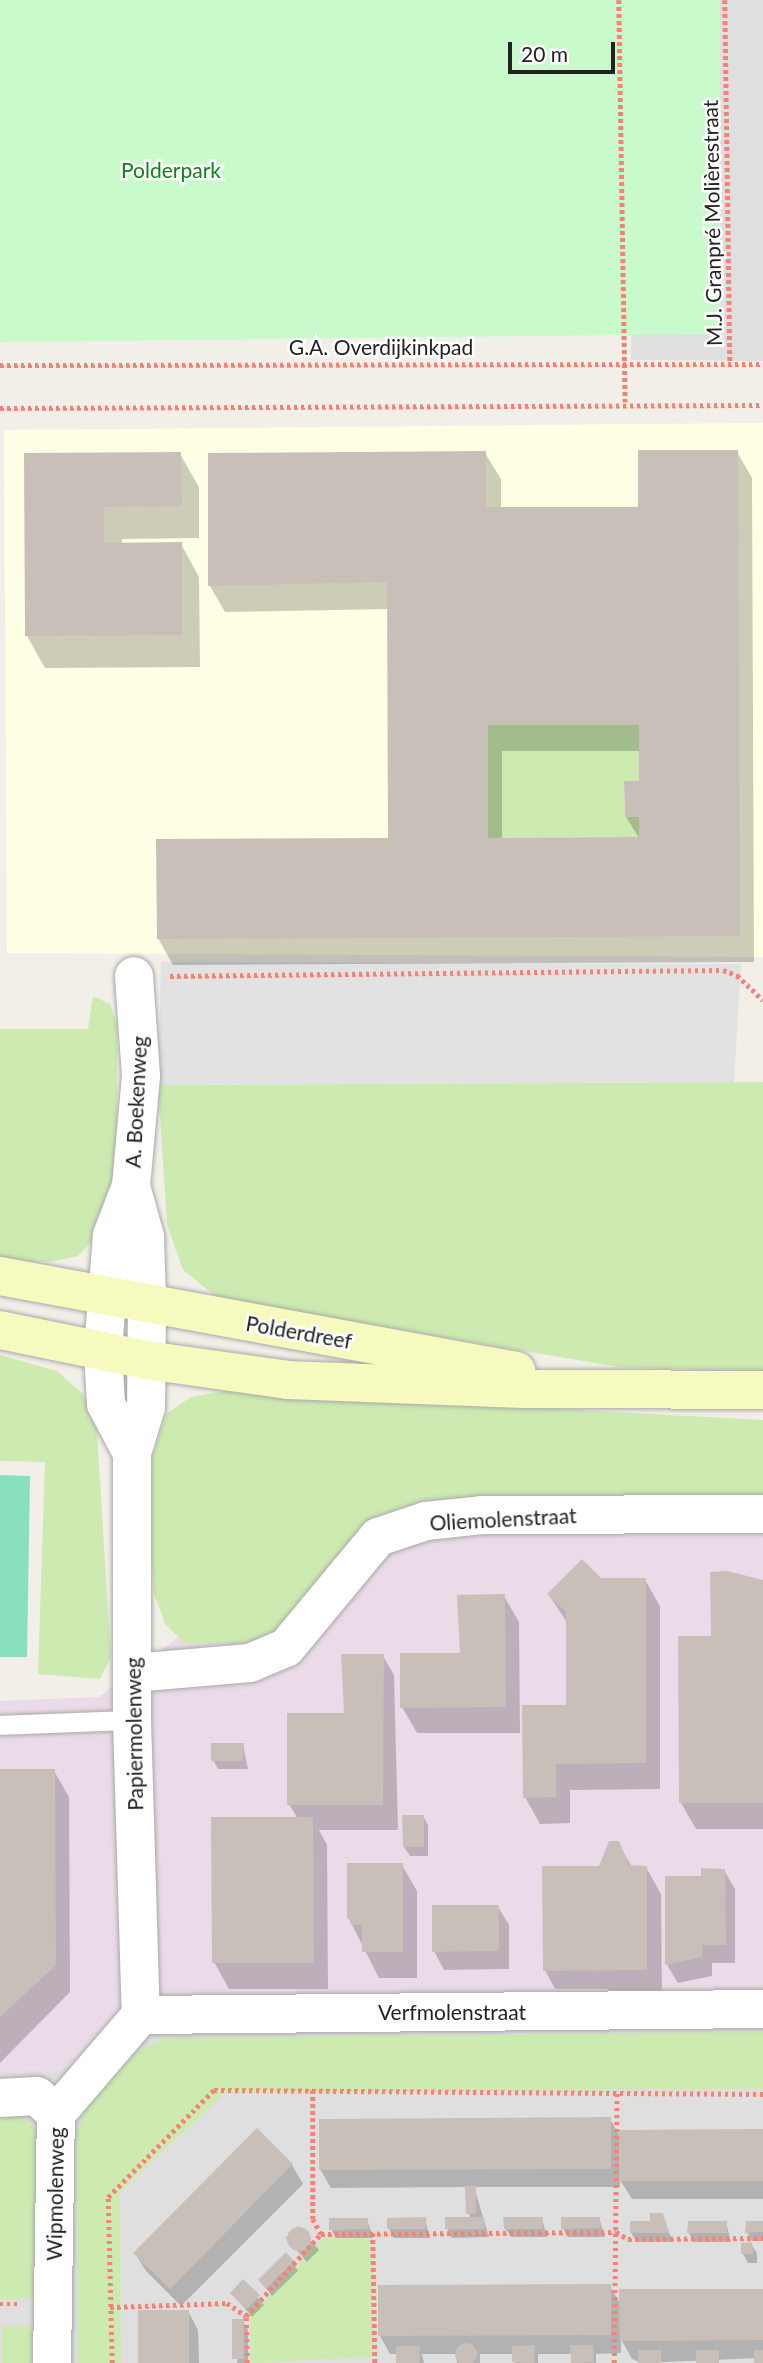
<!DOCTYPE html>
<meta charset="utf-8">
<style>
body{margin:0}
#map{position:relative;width:763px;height:2363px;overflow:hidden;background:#f2efe9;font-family:Lato,sans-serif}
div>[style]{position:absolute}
.residential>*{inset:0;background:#e0dfdf}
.industrial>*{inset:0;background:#ebdbe8}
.education>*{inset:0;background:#ffffe5}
.grass>*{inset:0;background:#cdebb0}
.park>*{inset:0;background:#c8facc}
.pitch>*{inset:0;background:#88e0be}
.parking>*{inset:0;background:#e2e2e2}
.shadow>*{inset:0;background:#0003}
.building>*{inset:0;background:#c7bfb8}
.round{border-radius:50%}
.path>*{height:4.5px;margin-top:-2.25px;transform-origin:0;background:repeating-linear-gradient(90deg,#fa8072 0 3.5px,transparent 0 7px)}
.roads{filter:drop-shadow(0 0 2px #a9a9a9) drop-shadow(0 0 2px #a9a9a9)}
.service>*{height:19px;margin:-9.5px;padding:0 9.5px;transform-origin:9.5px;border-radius:9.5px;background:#fff}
.minor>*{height:38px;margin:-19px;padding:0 19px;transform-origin:19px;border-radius:19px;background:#fff}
.secondary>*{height:38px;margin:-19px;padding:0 19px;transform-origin:19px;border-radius:19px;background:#f7fabf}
span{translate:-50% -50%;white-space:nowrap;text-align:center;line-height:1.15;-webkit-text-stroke:5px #fff;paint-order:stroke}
.park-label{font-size:21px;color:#0c8416}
.street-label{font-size:21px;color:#222}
.scale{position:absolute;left:508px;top:42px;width:107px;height:32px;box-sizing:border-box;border:4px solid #222;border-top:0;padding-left:9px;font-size:21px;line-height:24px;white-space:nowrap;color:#222;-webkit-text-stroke:5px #fff;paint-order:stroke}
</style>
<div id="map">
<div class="residential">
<div style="clip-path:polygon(636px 0,763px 0,763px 361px,631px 360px)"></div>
<div style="clip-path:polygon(763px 2019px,763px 2363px,0 2363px,0 2073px,52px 2073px,154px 2024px)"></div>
</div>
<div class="industrial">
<div style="clip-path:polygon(763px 1460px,763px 2021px,154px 2024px,52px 2073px,0 2073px,0 1701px,99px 1697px,410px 1462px)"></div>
</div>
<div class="education">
<div style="clip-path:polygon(763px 423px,763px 957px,7px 953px,4px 430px)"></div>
</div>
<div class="grass">
<div style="clip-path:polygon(488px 725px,639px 725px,639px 781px,624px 782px,625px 817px,639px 817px,639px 837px,488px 838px)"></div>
<div style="clip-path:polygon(93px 996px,110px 1004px,117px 1024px,117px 1177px,97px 1236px,78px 1256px,50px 1262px,0 1261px,0 1029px,88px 1029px)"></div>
<div style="clip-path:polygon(763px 1082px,763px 1372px,619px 1367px,219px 1299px,183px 1270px,167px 1225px,158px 1085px)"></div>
<div style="clip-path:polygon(0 1355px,57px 1371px,83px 1394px,96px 1417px,111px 1657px,100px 1679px,38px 1674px,45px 1462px,0 1461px)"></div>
<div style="clip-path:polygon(225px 1391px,763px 1420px,763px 1497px,425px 1500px,402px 1506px,375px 1522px,304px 1612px,258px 1643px,184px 1643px,165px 1624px,154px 1593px,150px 1533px,152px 1459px,166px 1414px,191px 1397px)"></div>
<div style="clip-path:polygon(763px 2032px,763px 2089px,225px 2093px,120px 2191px,121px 2363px,78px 2363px,77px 2129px,91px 2098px,126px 2057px,164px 2038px)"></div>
<div style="clip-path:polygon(0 2112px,18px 2113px,39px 2133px,35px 2298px,0 2299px)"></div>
<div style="clip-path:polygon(325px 2237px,372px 2238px,373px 2357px,251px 2363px,250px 2316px)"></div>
<div style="clip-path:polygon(2px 2326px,32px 2326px,32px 2363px,2px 2363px)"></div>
</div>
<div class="park">
<div style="clip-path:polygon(0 0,720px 0,720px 334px,0 342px)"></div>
</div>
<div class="pitch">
<div style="clip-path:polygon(0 1475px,30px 1476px,27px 1657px,0 1657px)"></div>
</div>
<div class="parking">
<div style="clip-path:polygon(161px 962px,741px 964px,734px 1082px,158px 1085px)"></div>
</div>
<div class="shadow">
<div style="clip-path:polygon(evenodd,737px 452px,752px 478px,754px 962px,173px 965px,158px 938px,390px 840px,389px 609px,225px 612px,210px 586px,485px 453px,501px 479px,501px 509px,640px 508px,737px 452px,502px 751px,641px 751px,641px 782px,626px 817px,639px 838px,502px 839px,502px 751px)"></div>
<div style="clip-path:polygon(180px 454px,199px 487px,199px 538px,122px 539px,122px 544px,181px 544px,199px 577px,200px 667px,45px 668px,27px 636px,26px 455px)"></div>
<div style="clip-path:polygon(600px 1580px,645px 1580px,660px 1606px,660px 1789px,570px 1790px,570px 1823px,540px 1824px,525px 1797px,568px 1706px,568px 1624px,549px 1595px)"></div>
<div style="clip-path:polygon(763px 1582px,763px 1829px,696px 1829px,681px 1803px,712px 1638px)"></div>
<div style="clip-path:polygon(504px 1596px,519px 1622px,520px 1733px,417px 1733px,402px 1707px,461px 1655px)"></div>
<div style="clip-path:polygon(383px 1656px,394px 1675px,398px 1830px,319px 1830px,327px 1845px,328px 1989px,229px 1989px,214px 1962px,298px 1819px,289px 1804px)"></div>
<div style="clip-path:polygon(243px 1745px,248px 1769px,218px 1769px,213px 1760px)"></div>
<div style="clip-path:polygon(0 1771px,54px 1771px,69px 1797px,70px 1992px,0 2063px)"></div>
<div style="clip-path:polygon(423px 1816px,428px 1825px,428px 1856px,410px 1856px,404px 1847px)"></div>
<div style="clip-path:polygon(618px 1843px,632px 1867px,646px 1867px,661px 1894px,662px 1996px,612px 1997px,608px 1989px,555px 1989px,545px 1970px,600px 1867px)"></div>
<div style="clip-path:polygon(402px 1865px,417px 1891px,417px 1978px,379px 1978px,349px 1919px)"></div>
<div style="clip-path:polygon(724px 1870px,735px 1889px,735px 1963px,712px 1963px,712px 1976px,678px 1983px,667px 1965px,667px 1878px,703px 1878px)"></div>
<div style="clip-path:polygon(498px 1907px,509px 1925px,509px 1969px,444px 1970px,434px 1951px)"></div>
<div style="clip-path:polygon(610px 2119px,621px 2138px,763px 2131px,763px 2199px,632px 2199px,620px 2180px,620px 2187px,474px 2187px,489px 2237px,452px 2238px,447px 2228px,470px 2219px,467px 2187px,331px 2188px,320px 2169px)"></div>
<div style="clip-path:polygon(257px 2130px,292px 2165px,303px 2184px,181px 2306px,146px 2271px,135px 2253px)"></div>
<div style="clip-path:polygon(662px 2215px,673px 2242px,637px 2242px,631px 2233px)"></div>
<div style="clip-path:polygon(599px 2218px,605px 2237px,568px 2237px,563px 2228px)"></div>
<div style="clip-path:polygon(367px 2219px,373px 2238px,336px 2238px,331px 2229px)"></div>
<div style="clip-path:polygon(425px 2219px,430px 2238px,394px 2238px,389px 2229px)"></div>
<div style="clip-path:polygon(542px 2219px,547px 2237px,511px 2237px,505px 2228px)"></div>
<div style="clip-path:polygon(726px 2222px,731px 2242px,694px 2242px,689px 2233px)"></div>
<div style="clip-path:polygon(763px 2222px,763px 2241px,752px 2241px,747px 2232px)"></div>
<div style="clip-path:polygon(298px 2226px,319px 2250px,307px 2262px,286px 2238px)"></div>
<div style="clip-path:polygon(751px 2244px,757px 2253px,757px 2263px,748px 2263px,743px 2254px)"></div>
<div style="clip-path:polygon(292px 2262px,298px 2271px,272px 2296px,260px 2281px)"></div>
<div style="clip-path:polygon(243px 2281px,264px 2305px,252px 2317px,232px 2293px)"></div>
<div style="clip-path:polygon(610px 2286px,621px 2305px,763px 2291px,763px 2363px,758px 2358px,642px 2363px,632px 2359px,621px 2339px,621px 2353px,596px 2354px,596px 2363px,573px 2363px,572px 2354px,538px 2354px,538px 2363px,515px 2363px,514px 2354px,480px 2354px,480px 2363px,457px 2363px,456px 2354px,422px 2354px,424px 2363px,401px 2363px,399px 2354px,390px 2354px,380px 2336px)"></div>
<div style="clip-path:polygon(188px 2311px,198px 2330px,199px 2363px,140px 2363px)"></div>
<div style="clip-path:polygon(243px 2321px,248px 2330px,248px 2363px,237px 2363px)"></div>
</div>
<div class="building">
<div style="clip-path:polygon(evenodd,638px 450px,738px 450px,740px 936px,157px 939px,156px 839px,388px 838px,387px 582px,208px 586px,208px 453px,486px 451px,486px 507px,638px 507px,638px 450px,488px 725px,639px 725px,639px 781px,624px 781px,625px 817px,639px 817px,639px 837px,488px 838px,488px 725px)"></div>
<div style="clip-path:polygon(181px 452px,182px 506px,104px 507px,104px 543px,182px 542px,182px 635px,25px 636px,24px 453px)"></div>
<div style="clip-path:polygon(582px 1559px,601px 1578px,646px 1578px,646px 1763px,556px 1764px,556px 1797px,523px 1798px,522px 1705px,566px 1705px,566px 1612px,547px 1594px)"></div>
<div style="clip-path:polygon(727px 1571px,763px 1580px,763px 1803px,679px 1803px,678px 1636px,711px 1636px,710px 1572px)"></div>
<div style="clip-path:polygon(505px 1594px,506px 1707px,400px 1708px,400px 1653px,460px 1653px,457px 1595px)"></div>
<div style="clip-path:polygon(341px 1654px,384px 1654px,383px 1805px,287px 1805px,287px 1713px,344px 1713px)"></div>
<div style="clip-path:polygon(211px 1743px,244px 1743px,243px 1761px,211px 1761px)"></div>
<div style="clip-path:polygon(0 1769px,55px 1769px,56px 1965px,0 2017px)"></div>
<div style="clip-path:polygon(402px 1815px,424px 1815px,424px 1847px,403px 1847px)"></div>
<div style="clip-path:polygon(211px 1817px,313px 1817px,314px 1963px,212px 1963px)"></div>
<div style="clip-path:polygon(609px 1841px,619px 1841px,629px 1865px,647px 1866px,647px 1970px,543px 1971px,542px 1866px,599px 1866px)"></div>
<div style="clip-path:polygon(347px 1863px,403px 1863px,403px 1952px,362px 1952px,362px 1925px,351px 1925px,351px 1919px,347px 1919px)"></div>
<div style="clip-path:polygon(701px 1868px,725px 1869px,726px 1945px,702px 1945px,702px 1957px,665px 1965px,665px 1876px,701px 1876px)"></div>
<div style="clip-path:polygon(432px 1905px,499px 1905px,499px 1951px,432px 1952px)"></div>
<div style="clip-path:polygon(611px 2117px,611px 2169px,319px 2170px,319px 2119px)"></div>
<div style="clip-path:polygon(257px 2128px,293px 2164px,170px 2289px,133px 2253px)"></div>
<div style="clip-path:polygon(763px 2129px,763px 2181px,619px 2181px,619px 2130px)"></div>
<div style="clip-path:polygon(465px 2186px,476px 2186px,476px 2214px,466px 2214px)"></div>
<div style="clip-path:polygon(650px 2213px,663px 2213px,669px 2233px,630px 2233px,630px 2221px,650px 2221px)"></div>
<div style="clip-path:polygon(426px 2217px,426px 2229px,387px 2229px,387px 2218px)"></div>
<div style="clip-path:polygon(445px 2217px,484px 2217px,485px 2229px,445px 2229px)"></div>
<div style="clip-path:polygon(503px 2217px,543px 2217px,542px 2229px,504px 2229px)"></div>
<div style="clip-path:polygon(561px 2217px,600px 2217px,600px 2228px,561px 2229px)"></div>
<div style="clip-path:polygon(329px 2218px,368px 2218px,368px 2229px,329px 2230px)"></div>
<div style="clip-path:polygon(688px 2221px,727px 2221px,727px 2233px,687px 2233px)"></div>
<div style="clip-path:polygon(746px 2221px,763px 2221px,763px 2232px,745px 2233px)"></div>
<div class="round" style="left:287px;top:2227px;width:24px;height:24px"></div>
<div style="clip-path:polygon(752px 2242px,753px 2254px,741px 2254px,741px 2243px)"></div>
<div style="clip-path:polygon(286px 2252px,294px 2261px,266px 2288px,258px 2280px)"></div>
<div style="clip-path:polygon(243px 2279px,260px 2295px,246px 2309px,230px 2293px)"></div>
<div style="clip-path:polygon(611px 2284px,611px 2335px,378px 2336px,378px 2285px)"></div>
<div style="clip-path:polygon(619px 2289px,763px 2289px,763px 2340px,620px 2341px)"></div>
<div style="clip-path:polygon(138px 2310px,189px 2310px,189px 2363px,138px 2363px)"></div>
<div style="clip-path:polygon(232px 2319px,244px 2319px,244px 2359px,232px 2359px)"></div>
<div class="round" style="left:455px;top:2343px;width:22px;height:22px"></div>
<div style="clip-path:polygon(535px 2345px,534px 2363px,512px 2362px,512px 2346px)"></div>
<div style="clip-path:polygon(570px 2345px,593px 2345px,594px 2362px,571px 2363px)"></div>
<div style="clip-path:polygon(396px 2346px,420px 2346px,419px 2363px,396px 2363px)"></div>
<div style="clip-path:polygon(638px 2350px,661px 2350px,661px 2363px,638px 2363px)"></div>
<div style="clip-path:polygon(696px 2350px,719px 2350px,719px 2363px,696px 2363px)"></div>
<div style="clip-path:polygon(754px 2350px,763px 2350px,763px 2363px,754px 2363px)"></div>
</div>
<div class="path">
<div style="left:619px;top:0;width:402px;rotate:89.1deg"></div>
<div style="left:725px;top:0;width:362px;rotate:89.2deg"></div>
<div style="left:0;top:365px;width:763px;rotate:-0.08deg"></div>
<div style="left:0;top:408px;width:763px;rotate:-0.23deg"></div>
<div style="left:170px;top:976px;width:553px;rotate:-0.62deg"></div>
<div style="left:723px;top:970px;width:15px;rotate:20deg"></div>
<div style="left:737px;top:975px;width:36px;rotate:44deg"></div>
<div style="left:313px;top:2090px;width:129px;rotate:90deg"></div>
<div style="left:313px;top:2219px;width:17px;rotate:62deg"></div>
<div style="left:373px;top:2233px;width:130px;rotate:89.1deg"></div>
<div style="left:0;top:2304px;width:17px"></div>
<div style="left:110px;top:2307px;width:117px;rotate:-2deg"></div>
<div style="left:227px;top:2303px;width:23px;rotate:34deg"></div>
<div style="left:112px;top:2363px;width:166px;rotate:-91.4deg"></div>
<div style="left:108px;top:2197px;width:151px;rotate:-45.3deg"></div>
<div style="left:214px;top:2090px;width:549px;rotate:0.42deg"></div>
<div style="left:247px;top:2363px;width:47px;rotate:-91.2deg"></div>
<div style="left:246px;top:2316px;width:111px;rotate:-47.6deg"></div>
<div style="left:321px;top:2234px;width:295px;rotate:-0.4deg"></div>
<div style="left:616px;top:2232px;width:14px;rotate:30deg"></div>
<div style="left:628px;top:2239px;width:135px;rotate:-0.4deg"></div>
<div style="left:614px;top:2363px;width:271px;rotate:-89.4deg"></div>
</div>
<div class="roads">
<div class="service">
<div style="left:0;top:1725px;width:132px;rotate:-2.2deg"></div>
</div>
<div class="minor">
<div style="left:131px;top:1186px;width:53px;rotate:74.6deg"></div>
<div style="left:145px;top:1237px;width:64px;rotate:88.2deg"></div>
<div style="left:147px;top:1301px;width:106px;rotate:90.5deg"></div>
<div style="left:146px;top:1407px;width:48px;rotate:106.9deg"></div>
<div style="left:132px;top:1453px;width:267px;rotate:90deg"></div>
<div style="left:132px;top:1720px;width:295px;rotate:88.3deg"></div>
<div style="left:132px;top:1453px;width:55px;rotate:-118deg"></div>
<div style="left:106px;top:1404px;width:53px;rotate:-93.2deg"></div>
<div style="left:103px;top:1351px;width:116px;rotate:-85.6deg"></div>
<div style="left:112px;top:1235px;width:53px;rotate:-68.8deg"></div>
<div style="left:131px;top:1186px;width:110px;rotate:-84.8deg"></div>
<div style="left:141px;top:1076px;width:100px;rotate:-94deg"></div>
<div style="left:133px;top:1673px;width:117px;rotate:-4.9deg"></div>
<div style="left:250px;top:1663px;width:39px;rotate:-23deg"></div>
<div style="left:286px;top:1648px;width:144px;rotate:-50.3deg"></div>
<div style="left:378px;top:1537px;width:51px;rotate:-18.4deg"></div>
<div style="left:426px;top:1521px;width:56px;rotate:-6.1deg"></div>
<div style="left:482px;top:1515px;width:281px;rotate:-0.2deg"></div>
<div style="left:141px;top:2015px;width:622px;rotate:-0.55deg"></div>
<div style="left:0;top:2098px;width:37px;rotate:-3deg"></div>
<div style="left:37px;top:2096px;width:26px;rotate:43deg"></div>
<div style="left:52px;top:2363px;width:249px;rotate:-89.1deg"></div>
<div style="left:56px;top:2114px;width:130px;rotate:-49.4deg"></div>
</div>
<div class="secondary">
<div style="left:0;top:1276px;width:525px;rotate:10.43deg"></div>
<div style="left:0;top:1330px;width:149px;rotate:11.6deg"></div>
<div style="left:146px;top:1360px;width:143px;rotate:8deg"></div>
<div style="left:288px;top:1380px;width:236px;rotate:2.2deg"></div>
<div style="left:524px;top:1389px;width:239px;rotate:0.2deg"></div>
</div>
</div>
<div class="park-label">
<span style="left:171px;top:170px">Polderpark</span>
</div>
<div class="street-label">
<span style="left:712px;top:223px;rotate:-91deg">M.J. Granpré Molièrestraat</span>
<span style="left:381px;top:347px">G.A. Overdijkinkpad</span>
<span style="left:136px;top:1102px;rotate:-87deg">A. Boekenweg</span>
<span style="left:299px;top:1332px;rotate:10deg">Polderdreef</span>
<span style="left:503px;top:1519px;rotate:-3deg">Oliemolenstraat</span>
<span style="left:134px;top:1734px;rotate:-91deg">Papiermolenweg</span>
<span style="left:452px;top:2012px">Verfmolenstraat</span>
<span style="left:55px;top:2194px;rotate:-89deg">Wipmolenweg</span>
</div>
<div class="scale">20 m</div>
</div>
